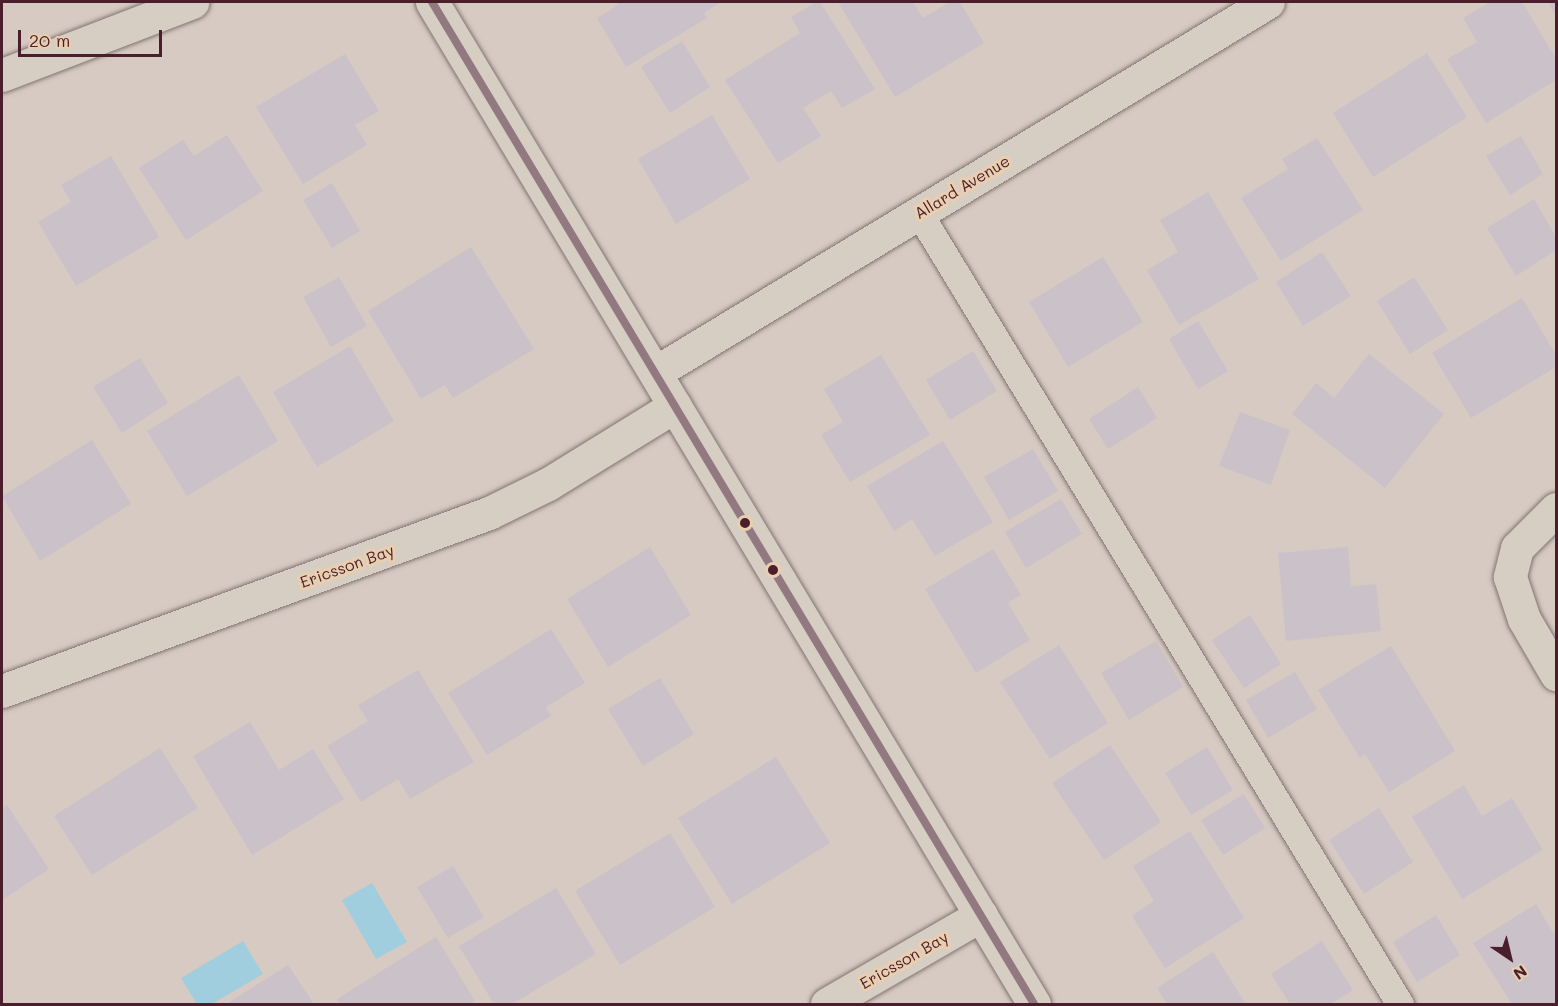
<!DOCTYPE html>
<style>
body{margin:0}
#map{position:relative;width:1558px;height:1006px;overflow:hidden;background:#d7cac2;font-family:Mali,sans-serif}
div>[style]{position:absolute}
.water>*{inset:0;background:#a0cede}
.building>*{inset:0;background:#cac2c8}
.roads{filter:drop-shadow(0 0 2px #827472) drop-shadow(0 0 2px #827472)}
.service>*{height:27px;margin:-13.5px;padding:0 13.5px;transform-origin:13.5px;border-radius:13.5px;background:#d6cdc3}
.minor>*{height:33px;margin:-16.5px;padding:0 16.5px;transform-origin:16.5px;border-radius:16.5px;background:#d6cdc3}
.tertiary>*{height:33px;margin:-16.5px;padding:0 16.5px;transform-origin:16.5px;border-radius:16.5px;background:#d6cdc3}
.bus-1>*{height:8px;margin:-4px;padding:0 4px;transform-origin:4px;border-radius:4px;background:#927980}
.dots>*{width:16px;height:16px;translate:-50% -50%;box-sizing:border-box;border:3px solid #e9ceb0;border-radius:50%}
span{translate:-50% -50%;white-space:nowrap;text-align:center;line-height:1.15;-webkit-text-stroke:6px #e9ceb0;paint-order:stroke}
.street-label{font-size:16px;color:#4a1f2b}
.frame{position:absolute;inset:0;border:3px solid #4a1f2b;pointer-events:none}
.north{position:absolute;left:1480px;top:928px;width:60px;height:60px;-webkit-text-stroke:4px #e9ceb0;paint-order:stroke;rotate:145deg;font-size:16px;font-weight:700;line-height:24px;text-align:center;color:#4a1f2b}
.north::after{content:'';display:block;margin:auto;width:21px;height:27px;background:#4a1f2b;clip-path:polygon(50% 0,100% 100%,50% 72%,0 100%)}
.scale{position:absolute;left:18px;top:30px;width:144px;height:27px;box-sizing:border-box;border:3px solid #4a1f2b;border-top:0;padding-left:8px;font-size:18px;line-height:21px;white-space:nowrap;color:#4a1f2b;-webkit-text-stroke:4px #e9ceb0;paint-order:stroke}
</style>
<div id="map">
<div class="water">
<div style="clip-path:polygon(372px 883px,407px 942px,376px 959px,342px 900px)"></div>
<div style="clip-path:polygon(243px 941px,263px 974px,212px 1004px,197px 1004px,181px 978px)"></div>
</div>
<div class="building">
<div style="clip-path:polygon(616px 2px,721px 2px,704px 13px,707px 18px,626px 67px,597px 18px,618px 5px)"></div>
<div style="clip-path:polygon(816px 2px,820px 2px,875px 89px,842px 108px,831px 91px,803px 108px,821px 136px,778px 163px,725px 80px,800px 33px,791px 17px)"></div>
<div style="clip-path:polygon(838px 2px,913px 2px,923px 18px,950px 2px,960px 2px,984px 43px,895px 97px)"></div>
<div style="clip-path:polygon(1490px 2px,1522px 2px,1556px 59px,1556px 80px,1486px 123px,1447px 59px,1477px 42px,1463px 18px)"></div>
<div style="clip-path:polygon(1548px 2px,1556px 2px,1556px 15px)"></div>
<div style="clip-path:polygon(682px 41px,710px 87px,670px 113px,641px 67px)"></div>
<div style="clip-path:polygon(1427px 53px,1467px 117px,1373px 177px,1333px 113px)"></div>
<div style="clip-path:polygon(345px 54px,379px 111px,355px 125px,367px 145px,303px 184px,256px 107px)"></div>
<div style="clip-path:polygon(712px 115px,750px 179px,676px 224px,638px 159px)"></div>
<div style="clip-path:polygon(227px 135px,263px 191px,186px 240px,139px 168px,183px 140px,194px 156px)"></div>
<div style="clip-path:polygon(1521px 136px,1543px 174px,1510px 195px,1486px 156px)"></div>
<div style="clip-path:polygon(1317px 138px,1363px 210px,1281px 261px,1241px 198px,1288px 169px,1282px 159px)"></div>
<div style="clip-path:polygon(111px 156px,159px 237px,76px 286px,38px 222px,71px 202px,61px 185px)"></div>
<div style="clip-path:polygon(332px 183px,360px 231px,332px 248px,303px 200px)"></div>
<div style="clip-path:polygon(1208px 192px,1259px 279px,1179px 325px,1147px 270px,1178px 252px,1160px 220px)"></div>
<div style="clip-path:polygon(1534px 199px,1556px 237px,1556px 250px,1516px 276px,1487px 228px)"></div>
<div style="clip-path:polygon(471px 247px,534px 349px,453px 398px,445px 385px,421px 399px,368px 311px)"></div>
<div style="clip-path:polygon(1322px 252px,1351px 296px,1303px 326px,1276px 282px)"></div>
<div style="clip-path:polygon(1103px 257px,1143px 322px,1068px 367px,1029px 302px)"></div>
<div style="clip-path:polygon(339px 277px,367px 326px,331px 347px,303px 297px)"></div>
<div style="clip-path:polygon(1414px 277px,1448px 330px,1410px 354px,1377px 301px)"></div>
<div style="clip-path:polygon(1522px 298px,1556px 355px,1556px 367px,1471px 418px,1432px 353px)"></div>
<div style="clip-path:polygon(1198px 321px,1228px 371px,1198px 389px,1169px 339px)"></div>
<div style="clip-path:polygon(350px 346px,394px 421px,317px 467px,273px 392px)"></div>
<div style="clip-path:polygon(973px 351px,997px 391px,950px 420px,926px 380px)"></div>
<div style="clip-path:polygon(1369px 354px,1444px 414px,1385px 488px,1292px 414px,1316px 383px,1334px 398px)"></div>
<div style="clip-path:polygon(881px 355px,930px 435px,850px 482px,821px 435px,843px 422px,824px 389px)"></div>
<div style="clip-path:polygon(140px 358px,168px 403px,122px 433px,93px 387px)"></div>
<div style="clip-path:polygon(239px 375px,278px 441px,187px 496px,147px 431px)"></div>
<div style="clip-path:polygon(1138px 387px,1157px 418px,1108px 449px,1089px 419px)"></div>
<div style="clip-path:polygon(1240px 412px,1290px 430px,1271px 485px,1219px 466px)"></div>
<div style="clip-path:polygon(92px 440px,131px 504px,40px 561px,2px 496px)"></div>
<div style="clip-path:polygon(943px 441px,993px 522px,935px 556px,912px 519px,894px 531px,867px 486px)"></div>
<div style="clip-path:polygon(1033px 449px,1058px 491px,1009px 520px,984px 477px)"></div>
<div style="clip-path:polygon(1061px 499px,1082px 534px,1026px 568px,1005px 532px)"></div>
<div style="clip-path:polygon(650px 547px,691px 615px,608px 667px,567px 599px)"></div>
<div style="clip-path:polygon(1348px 547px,1351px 586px,1376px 584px,1381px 631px,1286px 641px,1278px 553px)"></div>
<div style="clip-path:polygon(993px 549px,1021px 595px,1008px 603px,1030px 640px,976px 673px,925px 589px)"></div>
<div style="clip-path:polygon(1250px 615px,1281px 664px,1244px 688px,1212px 640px)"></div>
<div style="clip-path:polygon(551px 629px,585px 683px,546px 707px,551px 716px,487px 755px,448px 693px)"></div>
<div style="clip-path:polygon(1156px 641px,1183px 687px,1129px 720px,1101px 673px)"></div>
<div style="clip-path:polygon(1059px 645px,1108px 723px,1050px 759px,1000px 682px)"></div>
<div style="clip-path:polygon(1391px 646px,1455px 751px,1389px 792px,1365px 754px,1360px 758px,1318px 690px)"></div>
<div style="clip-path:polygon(418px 670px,474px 762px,410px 799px,398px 779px,361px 802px,327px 746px,368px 721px,358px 705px)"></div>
<div style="clip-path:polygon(1295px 672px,1317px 709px,1268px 738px,1246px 700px)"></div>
<div style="clip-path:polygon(660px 678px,694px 734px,643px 766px,608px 709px)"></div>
<div style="clip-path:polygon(250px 722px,279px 770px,313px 749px,344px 799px,252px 855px,193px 756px)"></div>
<div style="clip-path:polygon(1110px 745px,1161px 822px,1104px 860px,1052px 783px)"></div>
<div style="clip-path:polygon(1207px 747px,1233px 790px,1191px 815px,1165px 773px)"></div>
<div style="clip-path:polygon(160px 748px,198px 808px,92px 875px,54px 816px)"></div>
<div style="clip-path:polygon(776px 757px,830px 843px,732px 904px,678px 818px)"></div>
<div style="clip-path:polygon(1464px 785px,1482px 816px,1512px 798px,1543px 850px,1462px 899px,1412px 817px)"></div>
<div style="clip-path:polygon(1244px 794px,1265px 828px,1223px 855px,1201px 820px)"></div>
<div style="clip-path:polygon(7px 805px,49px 869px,2px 900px,2px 809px)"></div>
<div style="clip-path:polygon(1379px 808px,1413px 862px,1364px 894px,1329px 840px)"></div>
<div style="clip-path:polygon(1190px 831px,1244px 918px,1165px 968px,1132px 916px,1154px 901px,1133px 866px)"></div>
<div style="clip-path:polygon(670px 833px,715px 907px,620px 965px,575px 891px)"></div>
<div style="clip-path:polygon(453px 866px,484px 917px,448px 938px,417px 887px)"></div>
<div style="clip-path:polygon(556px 888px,596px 954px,512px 1004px,494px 1004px,459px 946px)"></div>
<div style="clip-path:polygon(1536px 904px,1553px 933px,1556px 931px,1556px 1003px,1512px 1004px,1473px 943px)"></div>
<div style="clip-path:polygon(1436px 915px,1460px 955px,1417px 982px,1393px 942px)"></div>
<div style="clip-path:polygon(436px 937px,475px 1001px,470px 1004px,340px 1004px,337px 999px)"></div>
<div style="clip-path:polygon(1322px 941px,1353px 990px,1331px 1004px,1290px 1004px,1271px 974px)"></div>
<div style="clip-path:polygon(1213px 952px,1246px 1004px,1167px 1004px,1157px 988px)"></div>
<div style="clip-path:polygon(288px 965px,314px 1004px,226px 1004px)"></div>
</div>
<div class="roads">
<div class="service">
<div style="left:919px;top:213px;width:926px;rotate:58.7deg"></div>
</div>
<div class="minor">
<div style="left:2px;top:75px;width:204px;rotate:-21deg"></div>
<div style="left:656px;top:372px;width:715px;rotate:-31.16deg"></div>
<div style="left:1556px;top:509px;width:55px;rotate:135deg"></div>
<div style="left:1517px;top:548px;width:30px;rotate:104deg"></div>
<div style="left:1510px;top:577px;width:44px;rotate:71.6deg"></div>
<div style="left:1524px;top:619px;width:64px;rotate:59.8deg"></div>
<div style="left:2px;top:691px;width:519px;rotate:-20.08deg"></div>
<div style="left:489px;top:513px;width:66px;rotate:-26.2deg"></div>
<div style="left:548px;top:484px;width:149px;rotate:-31.6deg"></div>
<div style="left:827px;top:1004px;width:178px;rotate:-30deg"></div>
</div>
<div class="tertiary">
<div style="left:432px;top:2px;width:1169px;rotate:59deg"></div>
</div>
</div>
<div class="bus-1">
<div style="left:432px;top:2px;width:1169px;rotate:59deg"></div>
</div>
<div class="dots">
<div style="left:745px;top:523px;background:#4a1f2b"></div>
<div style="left:773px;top:570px;background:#4a1f2b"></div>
</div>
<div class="street-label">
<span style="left:962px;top:187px;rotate:-31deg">Allard Avenue</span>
<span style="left:347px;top:566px;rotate:-20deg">Ericsson Bay</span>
<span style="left:904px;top:960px;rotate:-30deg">Ericsson Bay</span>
</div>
<div class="frame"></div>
<div class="north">N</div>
<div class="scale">20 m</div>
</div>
